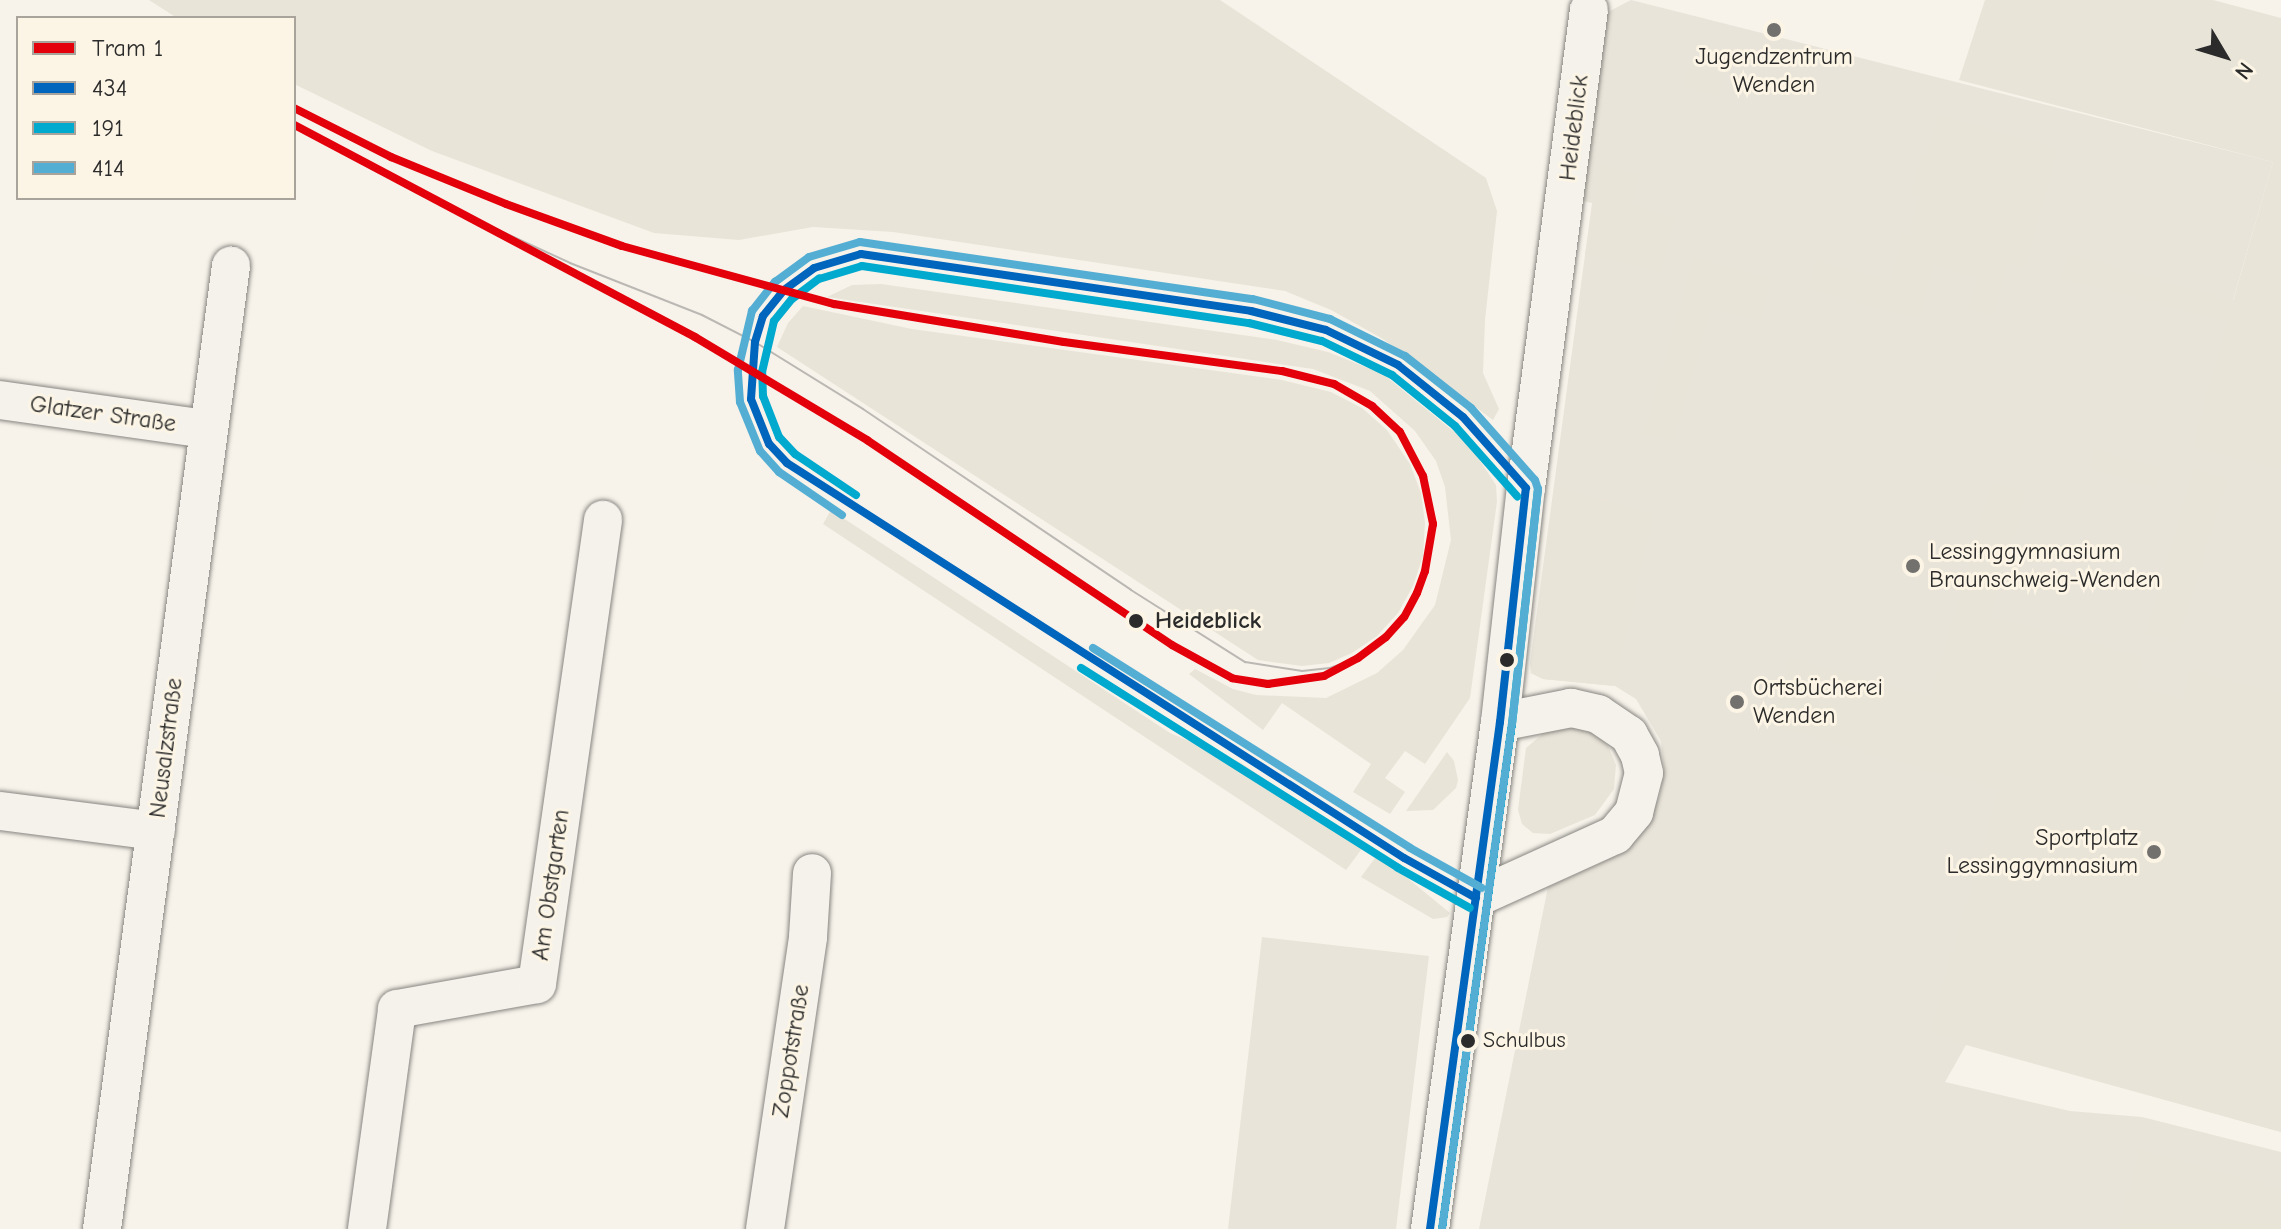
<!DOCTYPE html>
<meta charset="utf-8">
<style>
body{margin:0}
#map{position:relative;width:2281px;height:1229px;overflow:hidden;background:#f7f3ea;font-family:"Comic Neue",sans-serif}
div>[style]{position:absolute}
.built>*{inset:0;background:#e9e4d9}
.green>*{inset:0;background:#e9e4d8}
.roads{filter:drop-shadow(0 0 2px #878581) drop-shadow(0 0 2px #878581)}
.street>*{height:38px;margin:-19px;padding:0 19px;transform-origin:19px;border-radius:19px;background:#f5f2ec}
.tram>*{height:2px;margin:-1px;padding:0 1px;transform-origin:1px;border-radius:1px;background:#bbb8b4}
.bus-1>*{height:8px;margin:-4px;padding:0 4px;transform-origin:4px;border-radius:4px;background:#0065bd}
.bus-2>*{height:8px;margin:-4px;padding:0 4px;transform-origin:4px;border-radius:4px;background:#00a9ce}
.bus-3>*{height:8px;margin:-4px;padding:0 4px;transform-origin:4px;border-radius:4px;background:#54aed4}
.tram-1>*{height:8px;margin:-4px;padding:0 4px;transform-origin:4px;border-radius:4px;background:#e3000b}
.dots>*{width:22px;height:22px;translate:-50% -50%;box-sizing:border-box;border:4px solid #fcf5e5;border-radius:50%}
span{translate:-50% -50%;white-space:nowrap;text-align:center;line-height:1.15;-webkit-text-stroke:6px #fcf5e5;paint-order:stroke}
.bus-label{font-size:22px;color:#2b2b2b}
.left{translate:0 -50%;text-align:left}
.poi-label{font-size:24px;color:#2b2b2b}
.right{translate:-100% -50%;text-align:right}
.street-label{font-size:24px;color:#2b2b2b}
.stop-label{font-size:24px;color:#2b2b2b;font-weight:700}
.legend{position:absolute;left:16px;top:16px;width:280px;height:184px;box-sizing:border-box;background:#fcf5e5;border:2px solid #a8a49b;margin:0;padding:10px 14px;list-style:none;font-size:24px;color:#2b2b2b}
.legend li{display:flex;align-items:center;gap:16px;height:40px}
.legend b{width:40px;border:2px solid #a8a49b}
.north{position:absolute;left:2185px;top:16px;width:80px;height:80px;-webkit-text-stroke:6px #fcf5e5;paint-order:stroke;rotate:128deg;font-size:22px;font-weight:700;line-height:32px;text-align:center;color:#2b2b2b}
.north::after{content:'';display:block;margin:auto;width:28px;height:36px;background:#2b2b2b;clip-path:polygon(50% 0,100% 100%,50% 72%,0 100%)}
</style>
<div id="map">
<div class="built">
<div style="clip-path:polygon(1631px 0,2273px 162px,2233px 300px,2281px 314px,2281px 1132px,1966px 1045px,1945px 1082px,2070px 1111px,2142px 1117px,2281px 1152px,2281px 1229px,1479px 1229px,1548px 887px,1605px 861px,1629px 846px,1650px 819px,1660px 795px,1664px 767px,1661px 741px,1636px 699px,1615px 686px,1543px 679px,1531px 673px,1530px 663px,1592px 203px,1579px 200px,1604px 14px)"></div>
<div style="clip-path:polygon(1262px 937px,1429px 956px,1396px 1229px,1228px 1229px)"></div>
</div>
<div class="green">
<div style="clip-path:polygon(149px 0,1220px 0,1486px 178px,1497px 211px,1485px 320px,1483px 373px,1499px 409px,1493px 420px,1383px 339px,1331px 310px,1285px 291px,893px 232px,813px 227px,739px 240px,654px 233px,432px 151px,294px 84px,294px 18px,177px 18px)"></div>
<div style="clip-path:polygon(1985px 0,2213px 0,2281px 18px,2281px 470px,2193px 447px,2227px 322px,2060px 277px,2069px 254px,2233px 301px,2273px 162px,1959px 80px)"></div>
<div style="clip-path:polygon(1691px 58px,1726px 68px,1719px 96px,1683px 86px)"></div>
<div style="clip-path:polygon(1939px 115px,2058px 149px,2025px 268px,2007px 263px,1993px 316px,1968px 309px,1978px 277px,1934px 265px,1918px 319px,1809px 289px,1817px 260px,1890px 281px,1902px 235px,1908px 236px,1919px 197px,1911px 194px,1922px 154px,1927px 154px)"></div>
<div style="clip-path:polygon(1602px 164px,1639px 176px,1631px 204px,1675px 218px,1660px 272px,1585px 254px)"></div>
<div style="clip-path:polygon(1694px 257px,1771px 279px,1760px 322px,1711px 308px,1673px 442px,1643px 434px)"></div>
<div style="clip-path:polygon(881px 284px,1277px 340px,1328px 352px,1383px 374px,1469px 444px,1496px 485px,1497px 502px,1470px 698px,1425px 764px,1405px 751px,1385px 778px,1405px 792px,1390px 814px,1353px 792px,1371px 764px,1282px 703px,1263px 730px,1189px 674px,1195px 669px,1233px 689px,1256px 695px,1326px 698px,1377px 673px,1403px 650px,1435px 605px,1451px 540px,1445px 487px,1436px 461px,1415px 431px,1370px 391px,1313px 369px,827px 297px,852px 285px)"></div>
<div style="clip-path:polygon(803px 306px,912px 329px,1282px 380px,1331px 392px,1362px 408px,1387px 430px,1410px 464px,1421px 493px,1425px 523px,1423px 556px,1413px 586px,1398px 613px,1377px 636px,1352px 653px,1329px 663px,1302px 666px,1258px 660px,777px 347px,788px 323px)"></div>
<div style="clip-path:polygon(2095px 449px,2162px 468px,2156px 488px,2089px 468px)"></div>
<div style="clip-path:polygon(2194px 469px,2227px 479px,2178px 643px,2146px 634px)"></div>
<div style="clip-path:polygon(1992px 483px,2026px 492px,1991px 616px,2144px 657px,2138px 687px,2182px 698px,2190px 669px,2281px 694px,2281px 1132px,1934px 1035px,1935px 1029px,1931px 1028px,1998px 790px,1770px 725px,1789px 657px,1931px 697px)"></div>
<div style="clip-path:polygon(1555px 486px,1653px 514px,1615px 686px,1543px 679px,1531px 673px)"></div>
<div style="clip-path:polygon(831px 510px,1170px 733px,1241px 763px,1364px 846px,1346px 870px,823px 524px)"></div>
<div style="clip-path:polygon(1576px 726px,1594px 733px,1608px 746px,1616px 765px,1614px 789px,1595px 815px,1550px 834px,1533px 833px,1522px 824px,1518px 810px,1526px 748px,1546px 731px)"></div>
<div style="clip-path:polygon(1447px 752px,1454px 761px,1458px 780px,1456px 788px,1433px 810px,1406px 811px)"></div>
<div style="clip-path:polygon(1378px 854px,1450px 913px,1447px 917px,1433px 919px,1361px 877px)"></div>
<div style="clip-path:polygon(2140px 1149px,2281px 1189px,2281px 1229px,2118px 1229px)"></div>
</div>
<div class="roads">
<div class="street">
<div style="left:0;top:400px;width:209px;rotate:8deg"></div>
<div style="left:0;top:811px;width:157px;rotate:7.3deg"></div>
<div style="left:1476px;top:898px;width:153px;rotate:-24.4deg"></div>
<div style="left:1615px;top:835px;width:30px;rotate:-50deg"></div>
<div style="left:1634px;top:812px;width:40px;rotate:-75.6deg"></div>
<div style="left:1644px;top:773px;width:18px;rotate:-103deg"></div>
<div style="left:1640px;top:755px;width:23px;rotate:-119deg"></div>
<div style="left:1629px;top:735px;width:37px;rotate:-146deg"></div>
<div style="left:1598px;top:714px;width:28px;rotate:-167deg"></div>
<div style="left:1571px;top:708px;width:72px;rotate:168.8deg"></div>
<div style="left:102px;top:1229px;width:972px;rotate:-82.37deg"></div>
<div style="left:367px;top:1229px;width:222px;rotate:-82.2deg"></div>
<div style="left:397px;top:1009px;width:142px;rotate:-10.1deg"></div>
<div style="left:537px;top:984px;width:469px;rotate:-81.9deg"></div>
<div style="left:765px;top:1229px;width:295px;rotate:-81.6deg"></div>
<div style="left:808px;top:937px;width:64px;rotate:-86.4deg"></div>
<div style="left:1430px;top:1229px;width:512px;rotate:-82.14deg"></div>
<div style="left:1500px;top:722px;width:235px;rotate:-83.7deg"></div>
<div style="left:1526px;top:488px;width:482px;rotate:-82.5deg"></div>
</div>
</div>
<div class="tram">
<div style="left:442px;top:204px;width:141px;rotate:24.7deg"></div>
<div style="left:570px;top:263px;width:142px;rotate:21.5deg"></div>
<div style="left:702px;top:315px;width:59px;rotate:27deg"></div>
<div style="left:755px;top:342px;width:127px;rotate:31.8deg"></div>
<div style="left:863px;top:409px;width:323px;rotate:34deg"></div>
<div style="left:1131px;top:590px;width:135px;rotate:32.3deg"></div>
<div style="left:1245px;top:662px;width:58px;rotate:9deg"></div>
<div style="left:1302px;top:671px;width:28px;rotate:-6deg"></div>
<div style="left:1330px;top:668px;width:30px;rotate:-20deg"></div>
</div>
<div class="bus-1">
<div style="left:1476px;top:898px;width:82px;rotate:-150.9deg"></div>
<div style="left:1404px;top:858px;width:733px;rotate:-147.37deg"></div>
<div style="left:787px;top:463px;width:26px;rotate:-133deg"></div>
<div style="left:769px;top:444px;width:48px;rotate:-111.8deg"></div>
<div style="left:751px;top:399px;width:57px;rotate:-86deg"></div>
<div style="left:755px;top:342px;width:27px;rotate:-73deg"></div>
<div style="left:763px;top:316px;width:33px;rotate:-51deg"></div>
<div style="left:784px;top:290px;width:37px;rotate:-36deg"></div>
<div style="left:814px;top:268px;width:49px;rotate:-16.6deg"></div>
<div style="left:861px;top:254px;width:394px;rotate:8.3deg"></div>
<div style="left:1251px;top:311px;width:77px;rotate:14.2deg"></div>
<div style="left:1326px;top:330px;width:80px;rotate:25.9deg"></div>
<div style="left:1398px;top:365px;width:83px;rotate:38.7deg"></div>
<div style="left:1463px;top:417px;width:95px;rotate:48.4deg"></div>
<div style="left:1430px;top:1229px;width:512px;rotate:-82.14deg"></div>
<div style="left:1500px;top:722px;width:235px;rotate:-83.7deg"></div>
</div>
<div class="bus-2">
<div style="left:856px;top:495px;width:73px;rotate:-146.1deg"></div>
<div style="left:795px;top:454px;width:23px;rotate:-133deg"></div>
<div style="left:779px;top:437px;width:44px;rotate:-111.3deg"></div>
<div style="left:763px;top:396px;width:24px;rotate:-92deg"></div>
<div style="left:762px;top:372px;width:52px;rotate:-76.8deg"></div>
<div style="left:774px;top:321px;width:28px;rotate:-51deg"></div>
<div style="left:792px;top:299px;width:34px;rotate:-37deg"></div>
<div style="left:819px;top:279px;width:45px;rotate:-16.8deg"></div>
<div style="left:862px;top:266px;width:391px;rotate:8.4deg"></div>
<div style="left:1249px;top:323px;width:75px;rotate:13.9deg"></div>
<div style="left:1322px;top:341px;width:78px;rotate:25.9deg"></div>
<div style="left:1392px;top:375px;width:81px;rotate:39deg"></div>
<div style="left:1455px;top:426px;width:94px;rotate:48.5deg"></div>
<div style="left:1081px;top:668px;width:375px;rotate:32.2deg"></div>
<div style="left:1398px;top:868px;width:82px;rotate:29.1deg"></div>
<div style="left:1442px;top:1229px;width:510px;rotate:-82.11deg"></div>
<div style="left:1512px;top:724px;width:236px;rotate:-83.7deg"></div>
</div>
<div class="bus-3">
<div style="left:842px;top:515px;width:76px;rotate:-145.7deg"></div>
<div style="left:779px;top:472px;width:28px;rotate:-132deg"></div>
<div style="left:760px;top:451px;width:53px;rotate:-112.2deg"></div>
<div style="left:740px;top:402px;width:32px;rotate:-94deg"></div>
<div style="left:738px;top:370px;width:61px;rotate:-76.7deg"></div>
<div style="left:752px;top:311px;width:37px;rotate:-52deg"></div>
<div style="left:775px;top:282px;width:42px;rotate:-36.3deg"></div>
<div style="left:809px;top:257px;width:53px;rotate:-16.4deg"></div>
<div style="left:860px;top:242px;width:397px;rotate:8.3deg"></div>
<div style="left:1253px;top:299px;width:80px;rotate:14.6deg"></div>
<div style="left:1330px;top:319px;width:84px;rotate:26.3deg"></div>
<div style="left:1405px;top:356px;width:84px;rotate:38.2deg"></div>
<div style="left:1471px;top:408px;width:96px;rotate:48.4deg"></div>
<div style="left:1535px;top:480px;width:9px;rotate:72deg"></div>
<div style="left:1538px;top:489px;width:235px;rotate:96.3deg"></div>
<div style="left:1512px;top:723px;width:511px;rotate:97.88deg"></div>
<div style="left:1093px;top:648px;width:375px;rotate:32.2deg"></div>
<div style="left:1410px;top:848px;width:82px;rotate:29.1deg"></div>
</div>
<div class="tram-1">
<div style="left:294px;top:108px;width:109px;rotate:26.8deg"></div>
<div style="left:391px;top:157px;width:124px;rotate:22.2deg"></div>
<div style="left:506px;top:204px;width:123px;rotate:19.9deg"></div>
<div style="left:622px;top:246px;width:220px;rotate:15.3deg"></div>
<div style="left:834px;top:304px;width:233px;rotate:9.4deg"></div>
<div style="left:1064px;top:342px;width:220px;rotate:7.6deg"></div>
<div style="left:1282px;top:371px;width:54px;rotate:14deg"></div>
<div style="left:1334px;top:384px;width:44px;rotate:30.1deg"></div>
<div style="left:1372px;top:406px;width:38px;rotate:43deg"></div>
<div style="left:1400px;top:432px;width:50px;rotate:62.4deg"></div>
<div style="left:1423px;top:476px;width:49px;rotate:78.2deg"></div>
<div style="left:1433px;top:524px;width:48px;rotate:99.7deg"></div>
<div style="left:1425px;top:571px;width:23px;rotate:110deg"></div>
<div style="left:1417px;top:593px;width:27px;rotate:118deg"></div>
<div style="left:1404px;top:617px;width:27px;rotate:132deg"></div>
<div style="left:1386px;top:637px;width:35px;rotate:143deg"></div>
<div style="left:1358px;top:658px;width:38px;rotate:152deg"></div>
<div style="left:1324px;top:676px;width:57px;rotate:171.9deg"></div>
<div style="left:1268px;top:684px;width:36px;rotate:-171deg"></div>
<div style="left:1232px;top:678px;width:68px;rotate:-151.2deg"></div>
<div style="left:1172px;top:645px;width:367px;rotate:-146.1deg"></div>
<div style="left:867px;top:440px;width:200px;rotate:-149.1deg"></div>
<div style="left:695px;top:337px;width:454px;rotate:-152.1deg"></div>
</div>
<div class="dots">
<div style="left:1774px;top:30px;background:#72716e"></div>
<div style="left:1913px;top:566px;background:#72716e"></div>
<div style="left:1136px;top:621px;background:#2b2b2b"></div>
<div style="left:1507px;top:660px;background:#2b2b2b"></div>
<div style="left:1737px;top:702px;background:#72716e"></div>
<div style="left:2154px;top:852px;background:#72716e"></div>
<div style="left:1468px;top:1041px;background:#2b2b2b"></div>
</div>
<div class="bus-label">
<span class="left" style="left:1483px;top:1041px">Schulbus</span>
</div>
<div class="poi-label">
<span style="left:1774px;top:71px">Jugendzentrum<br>Wenden</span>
<span class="left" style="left:1929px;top:566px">Lessinggymnasium<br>Braunschweig-Wenden</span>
<span class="left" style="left:1753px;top:702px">Ortsbücherei<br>Wenden</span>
<span class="right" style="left:2138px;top:852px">Sportplatz<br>Lessinggymnasium</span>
</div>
<div class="street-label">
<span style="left:1574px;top:128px;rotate:-83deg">Heideblick</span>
<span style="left:103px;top:414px;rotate:8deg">Glatzer Straße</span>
<span style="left:166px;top:748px;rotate:-83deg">Neusalzstraße</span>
<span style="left:551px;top:885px;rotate:-82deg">Am Obstgarten</span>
<span style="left:791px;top:1051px;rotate:-81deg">Zoppotstraße</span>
</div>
<div class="stop-label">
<span class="left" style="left:1155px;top:621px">Heideblick</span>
</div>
<ul class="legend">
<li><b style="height:10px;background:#e3000b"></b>Tram 1</li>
<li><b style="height:10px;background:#0065bd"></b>434</li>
<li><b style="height:10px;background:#00a9ce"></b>191</li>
<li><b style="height:10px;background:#54aed4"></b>414</li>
</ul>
<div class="north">N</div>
</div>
